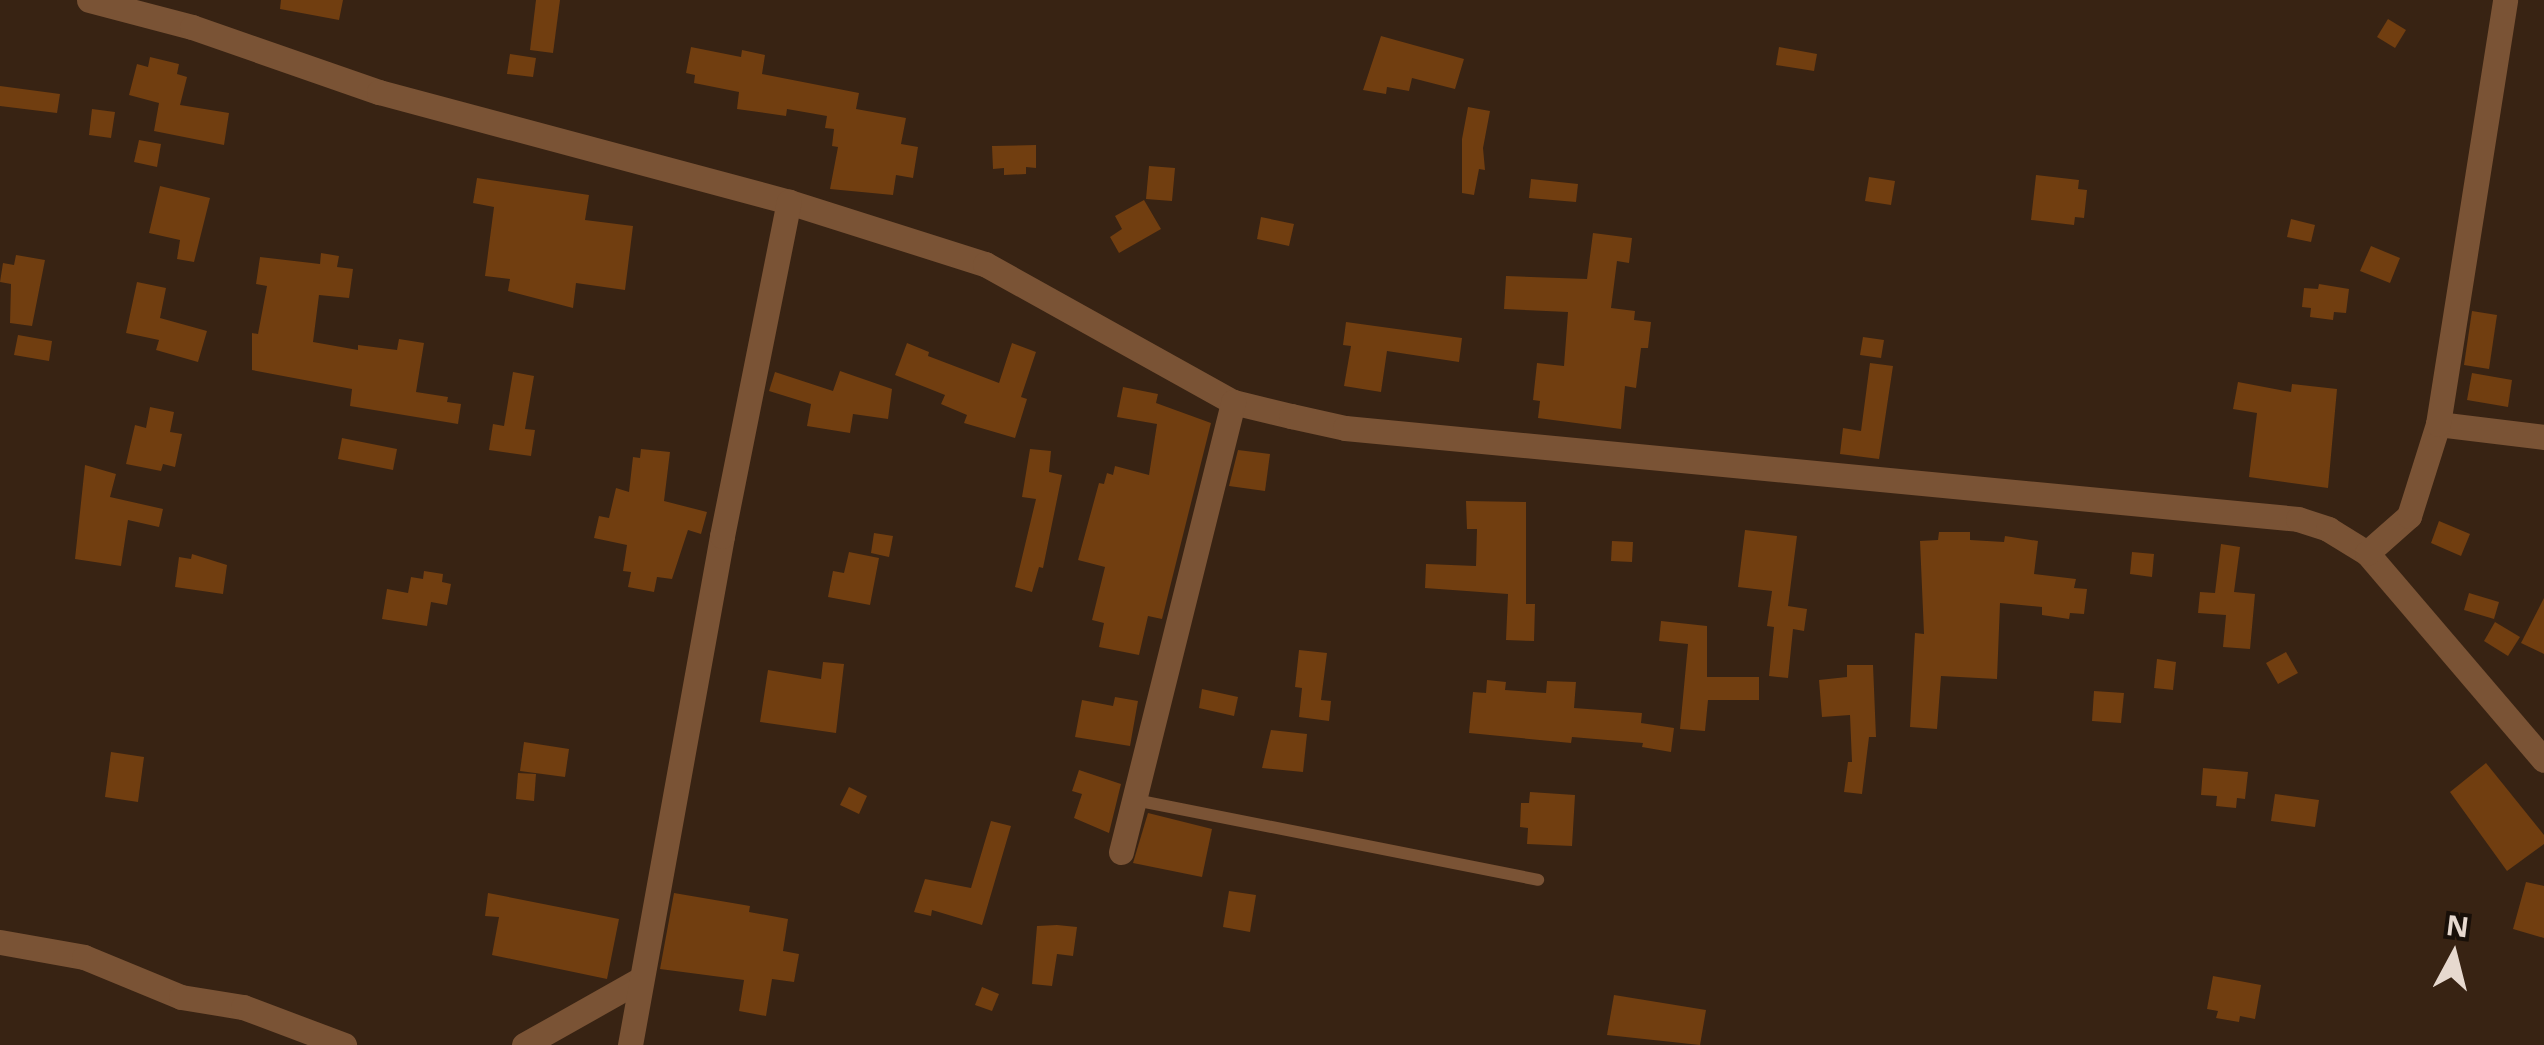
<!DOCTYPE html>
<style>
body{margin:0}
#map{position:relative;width:2544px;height:1045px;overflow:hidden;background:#382313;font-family:"Open Sans",sans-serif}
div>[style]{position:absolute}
.building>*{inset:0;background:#713e10}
.service>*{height:12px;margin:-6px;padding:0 6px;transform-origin:6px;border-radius:6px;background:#7a5335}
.minor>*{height:25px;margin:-12.5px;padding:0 12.5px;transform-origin:12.5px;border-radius:12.5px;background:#7a5335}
span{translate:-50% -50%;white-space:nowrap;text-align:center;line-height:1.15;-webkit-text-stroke:10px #180f08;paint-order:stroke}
.north{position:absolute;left:2404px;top:905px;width:100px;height:100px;-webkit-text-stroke:8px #180f08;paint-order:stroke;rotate:7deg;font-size:28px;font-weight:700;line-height:40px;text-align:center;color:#e7d9cf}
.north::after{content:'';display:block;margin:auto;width:35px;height:45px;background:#e7d9cf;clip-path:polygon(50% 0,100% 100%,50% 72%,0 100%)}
</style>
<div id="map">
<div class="building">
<div style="clip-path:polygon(281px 0,343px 0,339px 20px,280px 9px)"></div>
<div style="clip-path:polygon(536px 0,560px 0,553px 53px,530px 50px)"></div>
<div style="clip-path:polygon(2388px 19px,2406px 30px,2395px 48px,2377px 37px)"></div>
<div style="clip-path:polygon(1381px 36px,1464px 59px,1455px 89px,1412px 78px,1409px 91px,1387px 87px,1386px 94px,1363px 90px)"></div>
<div style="clip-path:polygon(691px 47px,741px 57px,742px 50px,765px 55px,762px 74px,859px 93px,856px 109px,906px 118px,901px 144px,918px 147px,913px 178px,896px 175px,893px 195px,830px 189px,838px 147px,832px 146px,834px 129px,825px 128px,827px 116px,787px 109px,786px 116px,737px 109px,739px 92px,694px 83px,695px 75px,686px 73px)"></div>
<div style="clip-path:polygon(1779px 47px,1817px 54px,1814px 71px,1776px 65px)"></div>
<div style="clip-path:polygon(510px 54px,536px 58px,533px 77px,507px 74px)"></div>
<div style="clip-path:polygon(150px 57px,179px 64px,177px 74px,187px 77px,180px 105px,229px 113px,224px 145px,154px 131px,159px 103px,129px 95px,137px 64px,148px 67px)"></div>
<div style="clip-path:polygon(0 86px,60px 94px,57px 113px,0 106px)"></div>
<div style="clip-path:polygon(1468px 107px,1490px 111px,1483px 148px,1485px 170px,1479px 169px,1474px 195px,1462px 193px,1462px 139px)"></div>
<div style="clip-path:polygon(92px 109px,115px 112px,111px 138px,89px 135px)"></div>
<div style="clip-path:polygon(139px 140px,161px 144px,157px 167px,134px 162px)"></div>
<div style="clip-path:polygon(1036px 145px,1036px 168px,1026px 167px,1026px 174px,1004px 175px,1004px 168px,993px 169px,992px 146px)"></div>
<div style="clip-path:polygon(1149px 166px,1175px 168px,1172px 201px,1146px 199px)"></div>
<div style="clip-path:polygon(2036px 175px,2079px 180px,2078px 189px,2087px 190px,2084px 218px,2075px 217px,2074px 225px,2031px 220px)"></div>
<div style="clip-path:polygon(1869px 177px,1895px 181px,1891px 205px,1865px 201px)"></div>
<div style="clip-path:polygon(477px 178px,589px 195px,585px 220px,633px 226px,625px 290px,576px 283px,573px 308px,508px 291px,510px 279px,485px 276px,494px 207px,473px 203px)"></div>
<div style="clip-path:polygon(1531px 179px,1578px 184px,1576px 202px,1529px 198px)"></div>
<div style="clip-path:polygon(160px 186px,210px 198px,194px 262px,177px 259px,180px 240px,149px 233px)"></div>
<div style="clip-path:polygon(1144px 200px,1161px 229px,1119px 253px,1110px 237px,1122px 229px,1115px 216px)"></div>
<div style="clip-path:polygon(1261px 217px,1294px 224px,1289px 246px,1257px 239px)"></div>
<div style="clip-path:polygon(2291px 219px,2315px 225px,2311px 242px,2287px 237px)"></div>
<div style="clip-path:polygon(1593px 233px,1632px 238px,1629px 263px,1617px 261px,1611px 308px,1635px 311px,1634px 320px,1651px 322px,1648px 348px,1641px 348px,1636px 388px,1625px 386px,1621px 429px,1538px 418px,1540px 401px,1533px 400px,1537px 363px,1564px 366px,1568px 312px,1504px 309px,1506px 276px,1587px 279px)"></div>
<div style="clip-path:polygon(2371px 246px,2400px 258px,2390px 283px,2360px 271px)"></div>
<div style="clip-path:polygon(321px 253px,339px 256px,337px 267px,353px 269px,349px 298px,319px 295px,313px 342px,358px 350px,358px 345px,397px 350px,399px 339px,424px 343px,416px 392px,448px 397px,447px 402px,461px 404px,458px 424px,350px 406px,352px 389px,252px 370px,252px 333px,258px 334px,267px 286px,256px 284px,260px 257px,320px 264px)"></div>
<div style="clip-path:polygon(16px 255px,45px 260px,32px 326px,10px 323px,11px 284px,0 282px,3px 263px,14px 265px)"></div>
<div style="clip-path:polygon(137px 282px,166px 288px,160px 318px,207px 331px,198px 362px,156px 350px,159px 340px,126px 333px)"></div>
<div style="clip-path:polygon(2319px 284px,2349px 289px,2346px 313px,2334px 312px,2333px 320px,2310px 317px,2311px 308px,2302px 307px,2304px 288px,2318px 289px)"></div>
<div style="clip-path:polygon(2472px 311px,2497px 315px,2489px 369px,2464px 365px)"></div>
<div style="clip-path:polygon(1346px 322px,1462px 338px,1459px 362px,1387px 351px,1381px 392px,1344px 386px,1351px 346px,1343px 345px)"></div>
<div style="clip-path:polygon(18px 335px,52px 341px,49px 361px,14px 355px)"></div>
<div style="clip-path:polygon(1863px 337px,1884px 340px,1881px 358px,1860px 355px)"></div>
<div style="clip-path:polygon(907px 343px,929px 352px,928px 356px,999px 383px,1012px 343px,1036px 352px,1021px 397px,1027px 399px,1015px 438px,964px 423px,967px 415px,941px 404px,945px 395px,895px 375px)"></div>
<div style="clip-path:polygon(1870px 363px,1893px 366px,1879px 459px,1840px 454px,1843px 428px,1861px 431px)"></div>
<div style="clip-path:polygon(840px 371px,892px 389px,888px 419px,853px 414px,850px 433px,807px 426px,811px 404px,769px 391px,775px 372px,833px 391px)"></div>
<div style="clip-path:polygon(513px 372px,534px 376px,525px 429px,535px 430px,531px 456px,489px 450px,493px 424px,504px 426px)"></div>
<div style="clip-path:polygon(2472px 373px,2512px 380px,2508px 407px,2467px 400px)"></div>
<div style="clip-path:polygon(2238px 382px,2291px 392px,2292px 384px,2337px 389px,2328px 488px,2249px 477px,2257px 413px,2233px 409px)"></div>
<div style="clip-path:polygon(1123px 387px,1158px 394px,1156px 403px,1211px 423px,1162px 619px,1148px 616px,1139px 655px,1099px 647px,1104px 623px,1092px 620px,1105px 567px,1078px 560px,1099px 483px,1104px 484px,1107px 473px,1113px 475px,1115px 466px,1149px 475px,1157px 424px,1117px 417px)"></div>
<div style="clip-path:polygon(150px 407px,174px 412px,170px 432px,182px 434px,175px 467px,163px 464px,161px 471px,126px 464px,135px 425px,146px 428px)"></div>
<div style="clip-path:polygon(342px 438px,397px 449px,393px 470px,338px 459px)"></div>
<div style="clip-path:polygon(641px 449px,670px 452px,664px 501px,707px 512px,701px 534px,688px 530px,672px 579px,657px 577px,654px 592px,628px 587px,631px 572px,623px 571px,627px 545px,594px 538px,599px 516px,609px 518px,616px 488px,629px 492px,633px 457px,640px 458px)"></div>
<div style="clip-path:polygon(1030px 449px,1051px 451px,1049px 472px,1062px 475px,1043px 568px,1039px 567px,1032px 592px,1015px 587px,1036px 499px,1022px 497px)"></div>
<div style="clip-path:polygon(1238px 450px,1270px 454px,1265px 491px,1229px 486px)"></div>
<div style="clip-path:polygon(85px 465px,116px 474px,110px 497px,163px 509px,159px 527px,128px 520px,121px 566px,75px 559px)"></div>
<div style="clip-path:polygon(1466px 501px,1526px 502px,1526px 604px,1535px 604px,1534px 641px,1506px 640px,1508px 594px,1425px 588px,1426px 564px,1476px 566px,1477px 529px,1467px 529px)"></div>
<div style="clip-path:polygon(2439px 521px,2470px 534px,2461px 556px,2431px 543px)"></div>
<div style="clip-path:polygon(1745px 530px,1797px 536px,1788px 606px,1807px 609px,1804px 631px,1793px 629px,1788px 678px,1769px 676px,1774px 627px,1767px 626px,1772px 591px,1738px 587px)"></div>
<div style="clip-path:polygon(1939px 532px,1970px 532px,1970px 540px,2004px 542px,2005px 536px,2038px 541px,2034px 574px,2076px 579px,2074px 588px,2087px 589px,2084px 614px,2070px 613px,2069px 619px,2042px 615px,2042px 607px,2000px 603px,1997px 679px,1941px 676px,1937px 729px,1910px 727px,1915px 633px,1924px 634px,1920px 541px,1938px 540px)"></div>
<div style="clip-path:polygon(874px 533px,893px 536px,889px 557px,871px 553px)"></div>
<div style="clip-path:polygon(1612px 541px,1633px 542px,1632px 562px,1611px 561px)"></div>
<div style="clip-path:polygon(2221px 544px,2240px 547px,2234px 592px,2255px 594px,2250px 649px,2223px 647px,2226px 615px,2198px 613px,2200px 592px,2215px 593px)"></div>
<div style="clip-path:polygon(849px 552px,879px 558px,870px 605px,828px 597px,833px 571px,844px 573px)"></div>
<div style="clip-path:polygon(2132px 552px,2154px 554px,2152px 577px,2130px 574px)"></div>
<div style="clip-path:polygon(192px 554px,227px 565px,223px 594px,175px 587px,179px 557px,191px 559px)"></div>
<div style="clip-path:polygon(424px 571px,443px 574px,442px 582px,451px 584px,447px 605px,431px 602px,427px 626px,382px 619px,387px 589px,408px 593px,411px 577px,423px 579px)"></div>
<div style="clip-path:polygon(2469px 593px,2499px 602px,2494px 619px,2464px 610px)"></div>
<div style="clip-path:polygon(2544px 598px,2544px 654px,2521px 643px)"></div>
<div style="clip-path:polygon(1661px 621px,1707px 626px,1707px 677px,1759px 677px,1759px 700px,1708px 700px,1705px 731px,1680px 729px,1688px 644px,1659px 641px)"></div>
<div style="clip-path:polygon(2495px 622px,2520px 637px,2508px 656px,2484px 641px)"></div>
<div style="clip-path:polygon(1299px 650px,1327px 653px,1321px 700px,1331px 701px,1329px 721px,1299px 717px,1302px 688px,1295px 687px)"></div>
<div style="clip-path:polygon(2286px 652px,2298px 673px,2278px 684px,2266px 663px)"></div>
<div style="clip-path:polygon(2157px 659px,2176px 662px,2173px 690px,2154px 688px)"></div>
<div style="clip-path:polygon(823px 662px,844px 664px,836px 733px,760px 722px,768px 670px,821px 679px)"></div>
<div style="clip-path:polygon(1847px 665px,1873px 665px,1876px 737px,1869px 737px,1862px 794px,1844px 792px,1848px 762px,1852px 762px,1850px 715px,1822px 717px,1819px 680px,1847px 677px)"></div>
<div style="clip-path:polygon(1487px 680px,1506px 682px,1505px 690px,1546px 693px,1547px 681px,1576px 682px,1574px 708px,1642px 713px,1641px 723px,1674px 728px,1671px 752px,1642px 747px,1643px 743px,1572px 737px,1571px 743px,1469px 733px,1473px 692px,1486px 693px)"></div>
<div style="clip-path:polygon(1202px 689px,1238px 697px,1234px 716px,1199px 708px)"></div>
<div style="clip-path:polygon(2094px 691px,2124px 693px,2121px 723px,2092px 721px)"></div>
<div style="clip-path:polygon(1115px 697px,1138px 701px,1130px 746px,1075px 737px,1082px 700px,1113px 706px)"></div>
<div style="clip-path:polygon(1271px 730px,1307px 734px,1303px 772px,1262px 768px)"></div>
<div style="clip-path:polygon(524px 742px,569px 749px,565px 777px,520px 771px)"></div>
<div style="clip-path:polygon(111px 752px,144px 757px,138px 802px,105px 797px)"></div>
<div style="clip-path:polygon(2486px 763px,2544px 835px,2544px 844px,2507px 871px,2450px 792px)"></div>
<div style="clip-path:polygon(2203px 768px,2248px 772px,2245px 799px,2237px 798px,2236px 808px,2216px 806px,2217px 796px,2201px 795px)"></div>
<div style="clip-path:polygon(1079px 770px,1121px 784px,1109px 833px,1074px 818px,1082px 794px,1072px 791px)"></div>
<div style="clip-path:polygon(518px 773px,536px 774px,534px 801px,516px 799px)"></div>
<div style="clip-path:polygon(849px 787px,867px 796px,859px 814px,840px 805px)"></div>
<div style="clip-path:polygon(1530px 792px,1575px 795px,1572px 846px,1527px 844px,1528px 828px,1520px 827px,1521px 803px,1529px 803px)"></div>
<div style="clip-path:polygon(2275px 794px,2319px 800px,2315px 827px,2271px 821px)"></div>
<div style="clip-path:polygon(1148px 813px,1212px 829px,1202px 877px,1133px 863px)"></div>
<div style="clip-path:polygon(991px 821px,1011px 826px,982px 925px,932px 910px,931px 916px,914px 912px,925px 879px,971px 888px)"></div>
<div style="clip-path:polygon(2526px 882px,2544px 886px,2544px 938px,2513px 929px)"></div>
<div style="clip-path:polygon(1229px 891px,1256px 895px,1250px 932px,1223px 927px)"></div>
<div style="clip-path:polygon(488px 893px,619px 919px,607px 979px,492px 955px,499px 917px,485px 916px)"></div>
<div style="clip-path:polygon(674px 893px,750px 906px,749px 912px,788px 919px,783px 951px,799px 954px,794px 982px,772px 979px,766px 1016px,739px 1011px,744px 980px,660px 969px)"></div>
<div style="clip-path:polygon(1057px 925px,1077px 927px,1073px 956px,1057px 954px,1052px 986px,1032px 984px,1037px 926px)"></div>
<div style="clip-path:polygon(2213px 976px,2261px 985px,2255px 1019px,2240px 1016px,2239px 1022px,2216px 1018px,2218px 1011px,2207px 1009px)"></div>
<div style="clip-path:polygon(982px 987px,999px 994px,992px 1011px,975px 1005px)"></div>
<div style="clip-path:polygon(1614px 995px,1706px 1010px,1700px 1045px,1607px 1035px)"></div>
</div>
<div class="service">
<div style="left:1135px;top:800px;width:411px;rotate:11.2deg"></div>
</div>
<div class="minor">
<div style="left:89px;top:0;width:106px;rotate:14.7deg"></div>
<div style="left:192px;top:27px;width:198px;rotate:19.2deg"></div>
<div style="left:379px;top:92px;width:424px;rotate:15deg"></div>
<div style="left:789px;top:202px;width:206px;rotate:17.6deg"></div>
<div style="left:985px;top:264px;width:284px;rotate:29.1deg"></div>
<div style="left:1233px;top:402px;width:60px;rotate:13.6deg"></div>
<div style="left:1291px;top:416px;width:55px;rotate:12.5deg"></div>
<div style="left:1345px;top:428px;width:957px;rotate:5.45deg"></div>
<div style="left:2298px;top:519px;width:32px;rotate:18deg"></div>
<div style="left:2328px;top:529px;width:46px;rotate:31.6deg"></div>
<div style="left:2367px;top:553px;width:272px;rotate:49.5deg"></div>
<div style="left:2438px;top:424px;width:107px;rotate:7deg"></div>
<div style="left:2367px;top:553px;width:56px;rotate:-41.4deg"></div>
<div style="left:2409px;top:516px;width:96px;rotate:-72.5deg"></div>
<div style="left:2438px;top:424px;width:429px;rotate:-81deg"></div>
<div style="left:1121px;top:852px;width:464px;rotate:-76deg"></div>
<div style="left:0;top:942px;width:85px;rotate:10.1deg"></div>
<div style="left:84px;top:957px;width:105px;rotate:22.4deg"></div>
<div style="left:181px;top:997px;width:63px;rotate:9.2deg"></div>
<div style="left:243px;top:1007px;width:108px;rotate:20.6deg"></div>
<div style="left:524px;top:1045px;width:134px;rotate:-29.4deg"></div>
<div style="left:630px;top:1045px;width:517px;rotate:-79.75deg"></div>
<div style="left:722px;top:536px;width:341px;rotate:-78.7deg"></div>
</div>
<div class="north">N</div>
</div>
